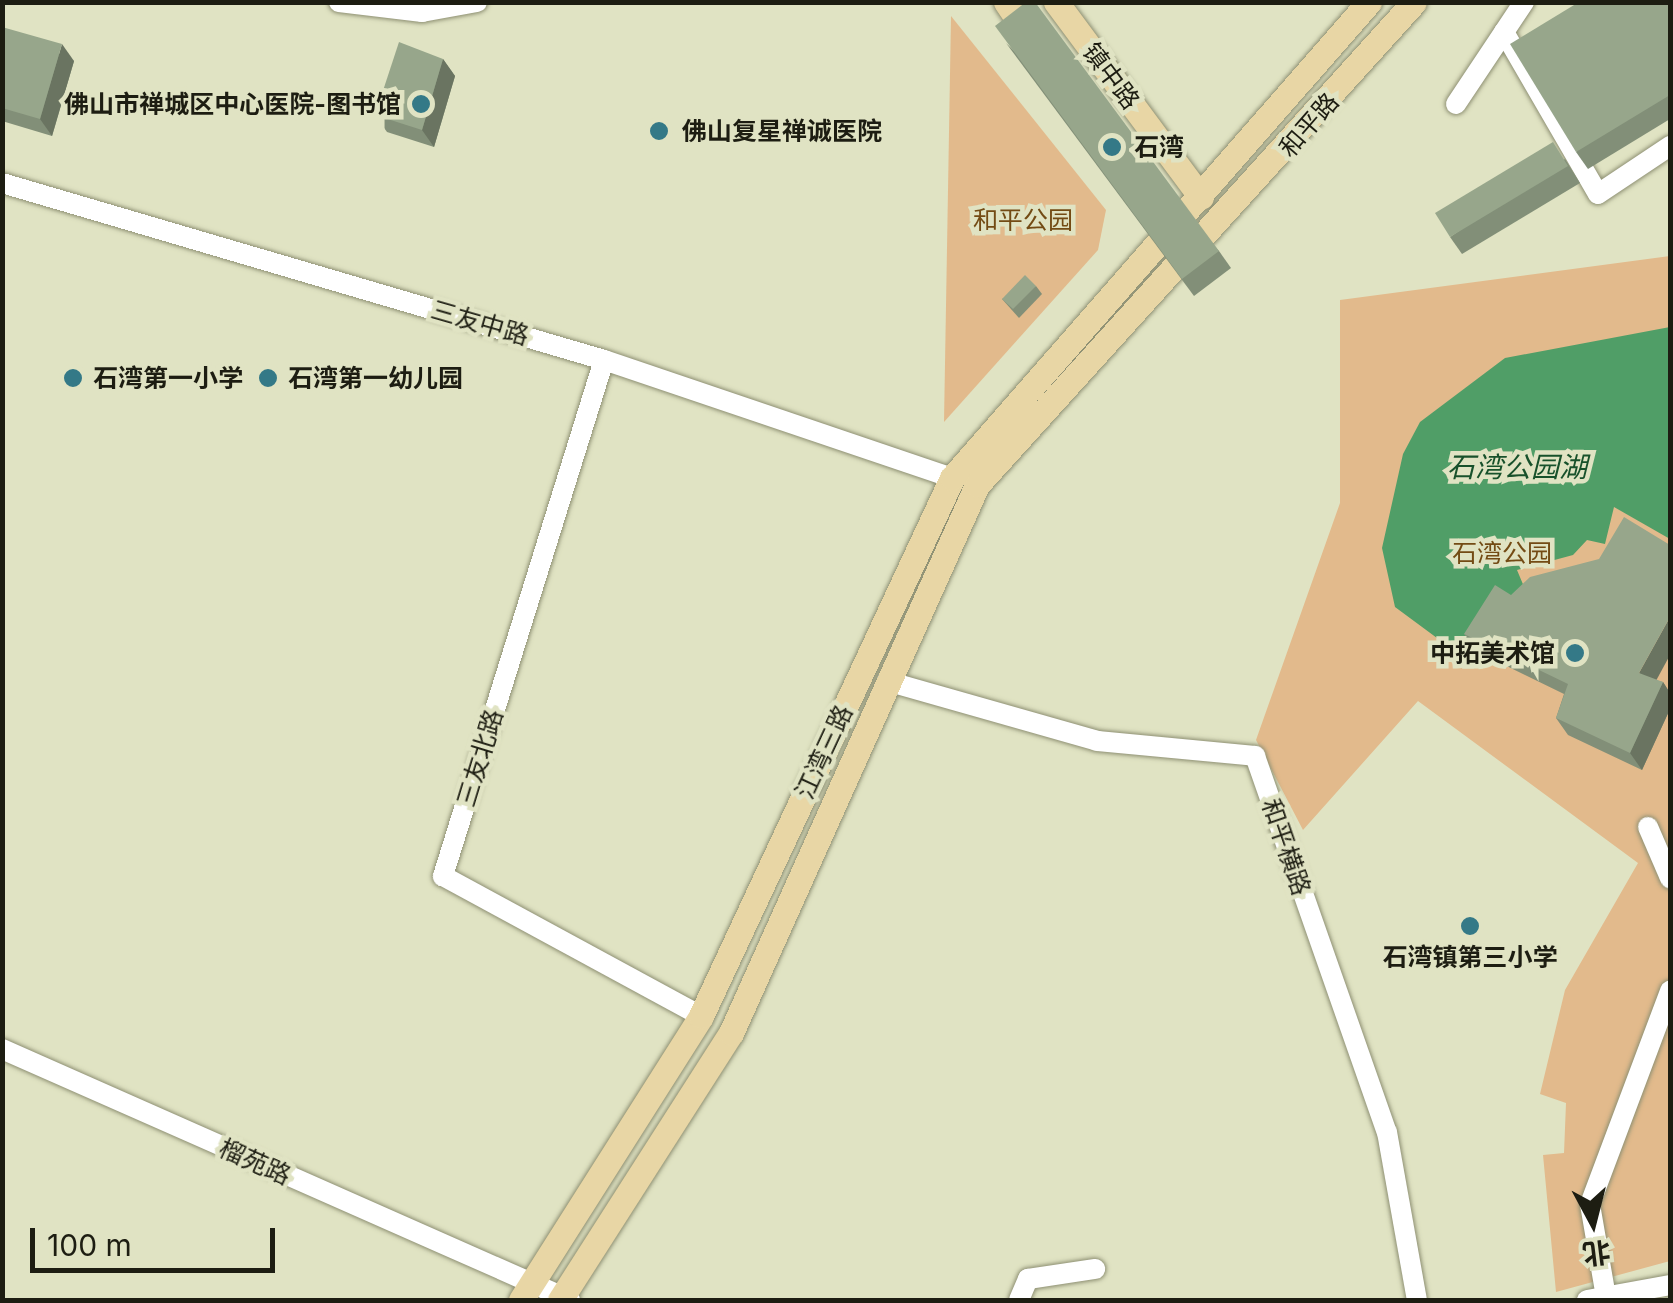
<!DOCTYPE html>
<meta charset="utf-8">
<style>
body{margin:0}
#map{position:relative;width:1673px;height:1303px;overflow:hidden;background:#e0e3c3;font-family:Inter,"Noto Sans SC",sans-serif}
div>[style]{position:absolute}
.green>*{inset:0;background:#e2ba8c}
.water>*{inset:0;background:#509e67}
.roads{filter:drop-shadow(0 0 2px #8e9073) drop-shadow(0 0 2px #8e9073)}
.minor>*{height:20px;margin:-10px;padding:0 10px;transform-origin:10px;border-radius:10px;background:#fff}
.major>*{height:25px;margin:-12.5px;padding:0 12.5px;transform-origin:12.5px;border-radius:12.5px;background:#e8d6a5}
.wall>*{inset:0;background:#828f78}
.shaded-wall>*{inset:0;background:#6a7461}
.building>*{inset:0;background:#97a68b}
.dots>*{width:28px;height:28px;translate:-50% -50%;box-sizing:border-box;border:5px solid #e0e3c3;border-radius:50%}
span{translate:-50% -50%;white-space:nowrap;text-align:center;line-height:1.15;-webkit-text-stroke:9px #e0e3c3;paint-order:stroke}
.street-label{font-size:25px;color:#1d1d12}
.poi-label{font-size:25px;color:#1d1d12;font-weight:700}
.right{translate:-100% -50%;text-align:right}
.left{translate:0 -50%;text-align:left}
.park-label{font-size:25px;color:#734b14}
.water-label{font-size:28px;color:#17512b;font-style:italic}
.frame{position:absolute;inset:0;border:5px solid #1d1d12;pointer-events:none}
.north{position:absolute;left:1543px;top:1173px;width:100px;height:100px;-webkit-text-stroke:8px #e0e3c3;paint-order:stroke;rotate:173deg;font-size:28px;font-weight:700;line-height:40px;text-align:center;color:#1d1d12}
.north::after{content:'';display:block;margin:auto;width:35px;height:45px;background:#1d1d12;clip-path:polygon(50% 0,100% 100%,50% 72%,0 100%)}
.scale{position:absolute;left:30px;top:1228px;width:245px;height:45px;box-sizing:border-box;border:5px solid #1d1d12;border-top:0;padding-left:12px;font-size:30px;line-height:35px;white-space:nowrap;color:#1d1d12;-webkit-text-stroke:8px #e0e3c3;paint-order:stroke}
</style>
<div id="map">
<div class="green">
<div style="clip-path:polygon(951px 16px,1106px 210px,1098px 250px,944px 422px)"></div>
<div style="clip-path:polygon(1670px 256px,1670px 1261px,1556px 1292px,1543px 1155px,1564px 1153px,1566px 1103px,1540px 1094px,1565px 990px,1638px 863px,1418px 701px,1303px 830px,1256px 740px,1340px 503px,1340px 300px)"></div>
</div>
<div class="water">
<div style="clip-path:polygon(1670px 327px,1670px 539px,1614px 507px,1605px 544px,1587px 540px,1573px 555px,1517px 570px,1527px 594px,1494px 602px,1460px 655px,1395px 607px,1382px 548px,1403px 454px,1420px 422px,1505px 358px)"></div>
</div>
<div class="roads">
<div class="minor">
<div style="left:339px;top:2px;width:84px;rotate:6.9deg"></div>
<div style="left:422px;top:12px;width:56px;rotate:-10.3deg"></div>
<div style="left:1504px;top:32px;width:187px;rotate:59.9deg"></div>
<div style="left:1598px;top:194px;width:87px;rotate:-33.7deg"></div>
<div style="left:1456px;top:104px;width:123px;rotate:-56.3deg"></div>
<div style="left:2px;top:183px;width:627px;rotate:16.38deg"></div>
<div style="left:604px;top:360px;width:367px;rotate:18.7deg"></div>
<div style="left:604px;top:360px;width:541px;rotate:107.33deg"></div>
<div style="left:443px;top:876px;width:294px;rotate:28.5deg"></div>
<div style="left:887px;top:681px;width:218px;rotate:15.9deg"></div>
<div style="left:1097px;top:741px;width:159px;rotate:5.4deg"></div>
<div style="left:1255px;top:756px;width:398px;rotate:70.7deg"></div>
<div style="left:1387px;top:1132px;width:171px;rotate:79.9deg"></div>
<div style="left:1648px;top:827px;width:56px;rotate:66.7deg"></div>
<div style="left:2px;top:1049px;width:621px;rotate:23.84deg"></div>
<div style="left:1606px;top:1297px;width:94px;rotate:-99.8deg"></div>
<div style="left:1590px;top:1204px;width:228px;rotate:-69.4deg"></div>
<div style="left:1019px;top:1300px;width:23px;rotate:-67deg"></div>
<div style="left:1028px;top:1279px;width:68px;rotate:-8.5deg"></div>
<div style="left:1587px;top:1300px;width:84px;rotate:-10.2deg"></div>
</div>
<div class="major">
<div style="left:1006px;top:2px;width:45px;rotate:56deg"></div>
<div style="left:1056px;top:2px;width:243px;rotate:53.4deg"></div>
<div style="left:521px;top:1300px;width:336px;rotate:-57.6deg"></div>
<div style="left:701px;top:1016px;width:594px;rotate:-64.99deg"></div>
<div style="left:952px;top:478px;width:633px;rotate:-48.78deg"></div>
<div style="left:560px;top:1300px;width:317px;rotate:-57.4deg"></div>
<div style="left:731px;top:1033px;width:601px;rotate:-65.82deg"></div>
<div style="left:977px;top:485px;width:651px;rotate:-47.86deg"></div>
</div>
</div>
<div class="wall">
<div style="clip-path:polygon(1670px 2px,1670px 119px,1588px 169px,1576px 152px)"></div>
<div style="clip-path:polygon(2px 27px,74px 61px,52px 136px,2px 121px)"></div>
<div style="clip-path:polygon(1006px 43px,1219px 251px,1231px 268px,1194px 296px)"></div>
<div style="clip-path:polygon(443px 59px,455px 76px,434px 147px,387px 132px,375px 115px)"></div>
<div style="clip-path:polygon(1565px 159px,1580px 183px,1462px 254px,1450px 237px)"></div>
<div style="clip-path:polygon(1036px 286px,1042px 294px,1019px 318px,1002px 299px)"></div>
<div style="clip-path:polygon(1464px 634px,1663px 682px,1670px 693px,1670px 709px,1642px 770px,1568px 735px,1556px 718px,1564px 694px,1476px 651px)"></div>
</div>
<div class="shaded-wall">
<div style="clip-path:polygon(62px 44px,74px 61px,52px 136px,40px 119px)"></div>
<div style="clip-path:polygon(443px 59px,455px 76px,434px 147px,422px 130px)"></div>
<div style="clip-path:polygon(1670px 617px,1670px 655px,1651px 690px,1639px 673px)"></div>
<div style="clip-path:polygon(1663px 682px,1670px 693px,1670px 709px,1642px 770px,1630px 753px)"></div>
</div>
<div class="building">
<div style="clip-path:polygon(1026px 2px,1035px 2px,1219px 251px,1182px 279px,995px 26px)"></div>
<div style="clip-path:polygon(1579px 2px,1670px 2px,1670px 95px,1576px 152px,1510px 44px)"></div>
<div style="clip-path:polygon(2px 27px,62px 44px,40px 119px,2px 108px)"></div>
<div style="clip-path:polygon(399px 42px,443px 59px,422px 130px,375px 115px)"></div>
<div style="clip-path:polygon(1553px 142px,1568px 166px,1450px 237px,1435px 213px)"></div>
<div style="clip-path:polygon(1025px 275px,1036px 286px,1013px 309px,1002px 299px)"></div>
<div style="clip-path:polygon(1624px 517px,1670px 545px,1670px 617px,1639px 673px,1663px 682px,1630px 753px,1556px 718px,1568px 684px,1464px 634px,1495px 585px,1511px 595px,1530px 577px,1599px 559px)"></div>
</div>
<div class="dots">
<div style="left:421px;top:104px;background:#347987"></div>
<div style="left:659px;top:131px;background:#347987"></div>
<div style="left:1112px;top:147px;background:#347987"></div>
<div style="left:73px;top:378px;background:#347987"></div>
<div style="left:268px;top:378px;background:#347987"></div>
<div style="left:1575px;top:653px;background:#347987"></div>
<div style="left:1470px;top:926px;background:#347987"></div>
</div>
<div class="street-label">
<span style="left:1111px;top:76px;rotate:53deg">镇中路</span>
<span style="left:1309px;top:125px;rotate:-49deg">和平路</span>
<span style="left:480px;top:323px;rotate:16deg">三友中路</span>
<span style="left:824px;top:752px;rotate:-65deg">江湾三路</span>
<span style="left:480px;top:758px;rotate:-73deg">三友北路</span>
<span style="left:1286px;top:847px;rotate:71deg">和平横路</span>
<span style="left:255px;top:1162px;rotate:24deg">榴苑路</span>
</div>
<div class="poi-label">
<span class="right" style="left:401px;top:104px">佛山市禅城区中心医院-图书馆</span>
<span class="left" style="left:682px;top:131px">佛山复星禅诚医院</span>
<span class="left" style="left:1134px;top:147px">石湾</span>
<span class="left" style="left:93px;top:378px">石湾第一小学</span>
<span class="left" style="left:288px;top:378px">石湾第一幼儿园</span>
<span class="right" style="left:1555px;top:653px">中拓美术馆</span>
<span style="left:1470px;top:957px">石湾镇第三小学</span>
</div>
<div class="park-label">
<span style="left:1023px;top:220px">和平公园</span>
<span style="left:1502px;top:553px">石湾公园</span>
</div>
<div class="water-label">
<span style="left:1517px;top:467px">石湾公园湖</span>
</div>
<div class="frame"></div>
<div class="north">北</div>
<div class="scale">100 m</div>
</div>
